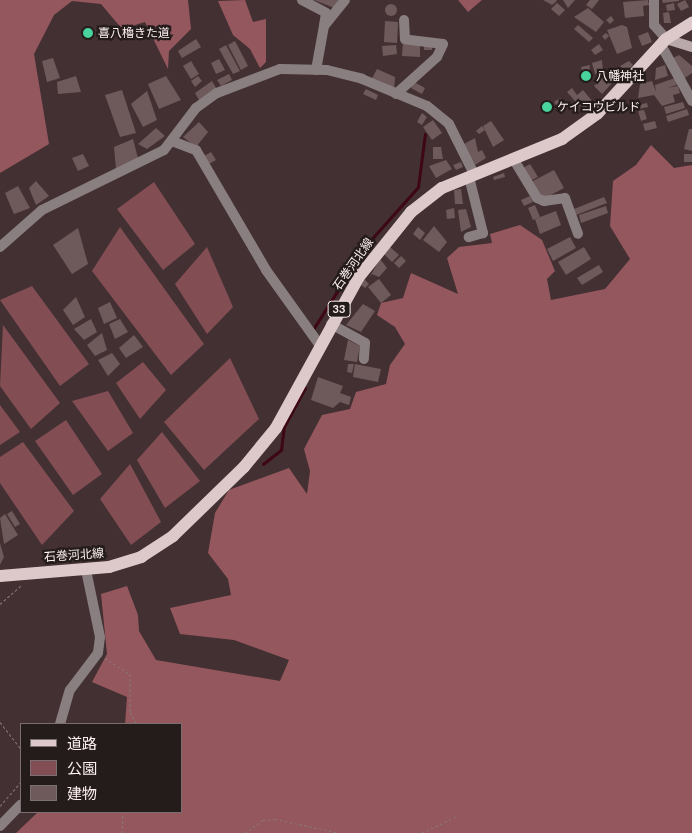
<!DOCTYPE html>
<meta charset="utf-8">
<style>
body{margin:0}
#map{position:relative;width:692px;height:833px;overflow:hidden;background:#433032;font-family:Lato,"Noto Sans JP",sans-serif}
div>[style]{position:absolute}
.green>*{inset:0;background:#824e54}
.forest>*{inset:0;background:#95575e}
.stream>*{height:2.5px;margin:-1.25px;padding:0 1.25px;transform-origin:1.25px;border-radius:1.25px;background:#3e0714}
.building>*{inset:0;background:#6f5a5b}
.round{border-radius:50%}
.path>*{height:1px;margin-top:-0.5px;transform-origin:0;background:repeating-linear-gradient(90deg,#887779 0 2.5px,transparent 0 5px)}
.street>*{height:10px;margin:-5px;padding:0 5px;transform-origin:5px;border-radius:5px;background:#8a7f80}
.secondary>*{height:10px;margin:-5px;padding:0 5px;transform-origin:5px;border-radius:5px;background:#b9a9aa}
.primary>*{height:12px;margin:-6px;padding:0 6px;transform-origin:6px;border-radius:6px;background:#dec9ca}
.dots>*{width:14px;height:14px;translate:-50% -50%;box-sizing:border-box;border:2px solid #241b1b;border-radius:50%}
span{translate:-50% -50%;white-space:nowrap;text-align:center;line-height:1.15;-webkit-text-stroke:4.5px #241b1b;paint-order:stroke}
.shield-label span{padding:1px 4px;background:#241b1b;border:1px solid;border-radius:4px;-webkit-text-stroke-width:0}
.shield-label{font-size:11px;color:#fef0f1;font-weight:700}
.poi-label{font-size:12px;color:#fef0f1}
.left{translate:0 -50%;text-align:left}
.street-label{font-size:12px;color:#fef0f1}
.legend{position:absolute;left:20px;top:723px;width:162px;height:90px;box-sizing:border-box;background:#241b1b;border:1px solid #7b7071;margin:0;padding:6px 9px;list-style:none;font-size:15px;color:#fef0f1}
.legend li{display:flex;align-items:center;gap:10px;height:25px}
.legend b{width:25px;border:1px solid #7b7071}
</style>
<div id="map">
<div class="green">
<div style="clip-path:polygon(154px 182px,195px 244px,163px 270px,117px 209px)"></div>
<div style="clip-path:polygon(120px 227px,204px 344px,171px 375px,92px 271px)"></div>
<div style="clip-path:polygon(207px 247px,233px 307px,207px 334px,175px 284px)"></div>
<div style="clip-path:polygon(32px 286px,89px 364px,60px 386px,0 300px)"></div>
<div style="clip-path:polygon(3px 325px,60px 403px,31px 429px,0 386px)"></div>
<div style="clip-path:polygon(230px 358px,259px 419px,204px 470px,164px 422px)"></div>
<div style="clip-path:polygon(143px 362px,166px 390px,140px 419px,116px 383px)"></div>
<div style="clip-path:polygon(108px 391px,133px 433px,108px 451px,72px 401px)"></div>
<div style="clip-path:polygon(0 405px,20px 432px,0 445px)"></div>
<div style="clip-path:polygon(66px 420px,102px 474px,73px 495px,35px 441px)"></div>
<div style="clip-path:polygon(162px 432px,200px 481px,165px 508px,137px 460px)"></div>
<div style="clip-path:polygon(23px 442px,74px 511px,42px 545px,0 483px,0 457px)"></div>
<div style="clip-path:polygon(130px 464px,161px 522px,131px 545px,100px 499px)"></div>
</div>
<div class="forest">
<div style="clip-path:polygon(0 0,188px 0,191px 29px,169px 51px,168px 69px,145px 22px,122px 29px,101px 4px,72px 1px,54px 15px,34px 54px,49px 144px,0 173px)"></div>
<div style="clip-path:polygon(245px 0,253px 22px,266px 19px,266px 62px,260px 68px,250px 49px,233px 35px,218px 1px)"></div>
<div style="clip-path:polygon(458px 0,482px 0,468px 12px)"></div>
<div style="clip-path:polygon(651px 145px,674px 168px,692px 165px,692px 833px,16px 833px,38px 812px,181px 812px,181px 724px,125px 724px,127px 697px,92px 682px,107px 654px,101px 594px,127px 586px,138px 615px,139px 631px,156px 660px,280px 681px,289px 660px,234px 640px,180px 634px,170px 608px,231px 595px,228px 579px,208px 553px,215px 513px,229px 490px,289px 468px,307px 494px,310px 471px,304px 449px,322px 415px,350px 409px,356px 392px,386px 384px,390px 365px,405px 344px,395px 327px,377px 315px,381px 303px,403px 298px,411px 273px,458px 294px,447px 258px,459px 247px,492px 243px,490px 234px,520px 225px,542px 240px,555px 271px,547px 279px,551px 300px,605px 289px,630px 259px,610px 226px,613px 181px,636px 165px)"></div>
</div>
<div class="stream">
<div style="left:314px;top:328px;width:101px;rotate:-57.6deg"></div>
<div style="left:368px;top:243px;width:75px;rotate:-48.2deg"></div>
<div style="left:418px;top:187px;width:53px;rotate:-82.5deg"></div>
<div style="left:263px;top:464px;width:23px;rotate:-38deg"></div>
<div style="left:281px;top:450px;width:23px;rotate:-83deg"></div>
<div style="left:284px;top:427px;width:44px;rotate:-61.7deg"></div>
</div>
<div class="building">
<div style="clip-path:polygon(314px 0,338px 0,340px 1px,337px 9px)"></div>
<div style="clip-path:polygon(543px 0,556px 0,557px 1px,552px 5px)"></div>
<div style="clip-path:polygon(563px 0,575px 0,568px 8px)"></div>
<div style="clip-path:polygon(590px 0,599px 0,592px 9px,586px 5px)"></div>
<div style="clip-path:polygon(648px 0,649px 5px,643px 6px,644px 16px,625px 18px,623px 2px)"></div>
<div style="clip-path:polygon(662px 0,679px 0,679px 1px,663px 3px)"></div>
<div style="clip-path:polygon(685px 0,689px 7px,681px 11px,677px 4px)"></div>
<div style="clip-path:polygon(557px 3px,565px 10px,559px 16px,551px 9px)"></div>
<div style="clip-path:polygon(674px 3px,675px 10px,667px 11px,666px 5px)"></div>
<div class="round" style="left:385px;top:4px;width:12px;height:12px"></div>
<div style="clip-path:polygon(588px 8px,604px 22px,596px 32px,574px 17px)"></div>
<div style="clip-path:polygon(669px 12px,671px 23px,664px 23px,663px 13px)"></div>
<div style="clip-path:polygon(611px 16px,614px 20px,610px 24px,606px 20px)"></div>
<div style="clip-path:polygon(385px 21px,398px 22px,397px 43px,384px 42px)"></div>
<div style="clip-path:polygon(578px 25px,593px 38px,589px 42px,574px 29px)"></div>
<div style="clip-path:polygon(622px 25px,627px 27px,632px 48px,617px 54px,607px 30px)"></div>
<div style="clip-path:polygon(648px 32px,652px 42px,642px 46px,638px 36px)"></div>
<div style="clip-path:polygon(606px 33px,609px 36px,605px 40px,602px 36px)"></div>
<div style="clip-path:polygon(196px 39px,201px 47px,182px 58px,178px 51px)"></div>
<div style="clip-path:polygon(235px 41px,248px 66px,241px 70px,228px 45px)"></div>
<div style="clip-path:polygon(403px 42px,420px 43px,420px 57px,402px 56px)"></div>
<div style="clip-path:polygon(424px 43px,432px 44px,432px 50px,424px 50px)"></div>
<div style="clip-path:polygon(599px 44px,603px 50px,595px 55px,591px 50px)"></div>
<div style="clip-path:polygon(226px 45px,240px 71px,233px 74px,219px 49px)"></div>
<div style="clip-path:polygon(396px 45px,397px 54px,383px 56px,382px 46px)"></div>
<div style="clip-path:polygon(679px 55px,692px 66px,692px 73px,682px 80px,673px 58px)"></div>
<div style="clip-path:polygon(53px 58px,60px 78px,47px 82px,42px 61px)"></div>
<div style="clip-path:polygon(219px 59px,225px 70px,216px 74px,211px 63px)"></div>
<div style="clip-path:polygon(602px 60px,603px 72px,595px 74px,592px 63px)"></div>
<div style="clip-path:polygon(191px 61px,199px 74px,191px 79px,183px 66px)"></div>
<div style="clip-path:polygon(629px 61px,633px 65px,626px 72px,620px 66px)"></div>
<div style="clip-path:polygon(590px 65px,589px 72px,583px 74px,581px 67px)"></div>
<div style="clip-path:polygon(665px 65px,668px 76px,655px 80px,656px 68px)"></div>
<div style="clip-path:polygon(377px 69px,395px 77px,394px 91px,371px 80px)"></div>
<div style="clip-path:polygon(229px 74px,232px 80px,221px 86px,217px 80px)"></div>
<div style="clip-path:polygon(606px 74px,614px 81px,602px 94px,594px 86px)"></div>
<div style="clip-path:polygon(76px 76px,81px 92px,58px 94px,57px 82px)"></div>
<div style="clip-path:polygon(166px 76px,181px 100px,159px 109px,148px 84px)"></div>
<div style="clip-path:polygon(198px 76px,202px 81px,195px 87px,191px 81px)"></div>
<div style="clip-path:polygon(675px 78px,677px 85px,667px 88px,678px 86px,680px 93px,673px 95px,675px 102px,662px 106px,654px 95px,638px 98px,640px 84px,652px 81px,656px 92px,655px 85px)"></div>
<div style="clip-path:polygon(212px 81px,216px 88px,199px 100px,195px 93px)"></div>
<div style="clip-path:polygon(414px 82px,425px 88px,422px 94px,411px 88px)"></div>
<div style="clip-path:polygon(572px 88px,577px 95px,583px 90px,593px 102px,583px 110px,567px 92px)"></div>
<div style="clip-path:polygon(366px 89px,378px 95px,376px 100px,363px 94px)"></div>
<div style="clip-path:polygon(122px 90px,136px 133px,120px 137px,105px 95px)"></div>
<div style="clip-path:polygon(147px 91px,157px 120px,143px 127px,131px 104px)"></div>
<div style="clip-path:polygon(560px 98px,566px 106px,560px 110px,554px 102px)"></div>
<div style="clip-path:polygon(683px 102px,685px 108px,666px 114px,664px 107px)"></div>
<div style="clip-path:polygon(647px 103px,648px 107px,638px 109px,637px 105px)"></div>
<div style="clip-path:polygon(687px 109px,689px 115px,668px 122px,666px 116px)"></div>
<div style="clip-path:polygon(644px 110px,647px 119px,641px 121px,638px 111px)"></div>
<div style="clip-path:polygon(422px 113px,427px 117px,422px 125px,417px 122px)"></div>
<div style="clip-path:polygon(433px 120px,442px 133px,432px 140px,423px 127px)"></div>
<div style="clip-path:polygon(491px 121px,504px 140px,493px 147px,483px 126px)"></div>
<div style="clip-path:polygon(655px 121px,657px 128px,645px 131px,643px 124px)"></div>
<div style="clip-path:polygon(199px 122px,208px 132px,196px 147px,183px 137px)"></div>
<div style="clip-path:polygon(482px 126px,485px 130px,479px 134px,476px 131px)"></div>
<div style="clip-path:polygon(156px 128px,165px 136px,147px 149px,138px 144px)"></div>
<div style="clip-path:polygon(689px 129px,692px 129px,692px 151px,684px 149px)"></div>
<div style="clip-path:polygon(475px 138px,478px 152px,482px 150px,486px 158px,475px 165px,464px 144px)"></div>
<div style="clip-path:polygon(133px 139px,138px 158px,116px 169px,114px 147px)"></div>
<div style="clip-path:polygon(433px 147px,441px 147px,443px 159px,433px 159px)"></div>
<div style="clip-path:polygon(211px 152px,216px 160px,209px 164px,204px 156px)"></div>
<div style="clip-path:polygon(83px 154px,89px 166px,78px 171px,72px 158px)"></div>
<div style="clip-path:polygon(684px 154px,692px 154px,692px 162px,684px 162px)"></div>
<div style="clip-path:polygon(446px 160px,452px 169px,436px 178px,429px 166px)"></div>
<div style="clip-path:polygon(461px 162px,463px 167px,456px 170px,453px 165px)"></div>
<div style="clip-path:polygon(530px 164px,538px 177px,530px 181px,523px 168px)"></div>
<div style="clip-path:polygon(554px 170px,564px 188px,547px 197px,537px 194px,531px 182px)"></div>
<div style="clip-path:polygon(504px 173px,505px 177px,494px 180px,493px 177px)"></div>
<div style="clip-path:polygon(36px 181px,49px 196px,36px 205px,29px 188px)"></div>
<div style="clip-path:polygon(18px 186px,30px 208px,14px 214px,5px 193px)"></div>
<div style="clip-path:polygon(461px 189px,463px 204px,455px 204px,454px 190px)"></div>
<div style="clip-path:polygon(530px 196px,533px 202px,524px 206px,521px 200px)"></div>
<div style="clip-path:polygon(604px 197px,607px 203px,576px 215px,574px 209px)"></div>
<div style="clip-path:polygon(535px 205px,540px 217px,533px 220px,528px 208px)"></div>
<div style="clip-path:polygon(606px 206px,608px 213px,581px 223px,579px 215px)"></div>
<div style="clip-path:polygon(454px 208px,455px 218px,447px 219px,446px 210px)"></div>
<div style="clip-path:polygon(466px 209px,471px 227px,461px 232px,458px 210px)"></div>
<div style="clip-path:polygon(556px 211px,561px 225px,540px 234px,535px 219px)"></div>
<div style="clip-path:polygon(434px 226px,447px 242px,439px 252px,423px 240px)"></div>
<div style="clip-path:polygon(418px 227px,425px 233px,420px 240px,413px 234px)"></div>
<div style="clip-path:polygon(78px 228px,88px 264px,72px 274px,53px 245px)"></div>
<div style="clip-path:polygon(570px 237px,576px 248px,553px 261px,547px 249px)"></div>
<div style="clip-path:polygon(390px 247px,399px 255px,392px 262px,384px 254px)"></div>
<div style="clip-path:polygon(584px 247px,591px 259px,566px 275px,558px 262px)"></div>
<div style="clip-path:polygon(401px 256px,406px 261px,399px 268px,394px 263px)"></div>
<div style="clip-path:polygon(380px 259px,387px 268px,379px 277px,372px 274px,369px 278px)"></div>
<div style="clip-path:polygon(599px 265px,603px 272px,582px 285px,577px 278px)"></div>
<div style="clip-path:polygon(364px 279px,369px 284px,365px 288px,360px 284px)"></div>
<div style="clip-path:polygon(379px 279px,391px 295px,381px 303px,368px 287px)"></div>
<div style="clip-path:polygon(76px 297px,85px 317px,73px 325px,63px 310px)"></div>
<div style="clip-path:polygon(110px 302px,117px 318px,104px 324px,98px 308px)"></div>
<div style="clip-path:polygon(363px 304px,375px 311px,361px 332px,346px 325px)"></div>
<div style="clip-path:polygon(91px 319px,97px 332px,84px 340px,74px 329px)"></div>
<div style="clip-path:polygon(120px 319px,128px 332px,115px 339px,109px 324px)"></div>
<div style="clip-path:polygon(102px 333px,107px 350px,95px 356px,87px 345px)"></div>
<div style="clip-path:polygon(134px 335px,143px 347px,126px 358px,119px 348px)"></div>
<div style="clip-path:polygon(348px 340px,360px 346px,357px 362px,344px 360px)"></div>
<div style="clip-path:polygon(112px 353px,120px 364px,108px 376px,98px 360px)"></div>
<div style="clip-path:polygon(348px 364px,354px 364px,352px 373px,347px 372px)"></div>
<div style="clip-path:polygon(355px 364px,381px 369px,378px 382px,353px 377px)"></div>
<div style="clip-path:polygon(318px 377px,343px 386px,340px 393px,351px 397px,349px 405px,340px 402px,333px 408px,311px 400px)"></div>
<div style="clip-path:polygon(12px 511px,20px 524px,15px 527px,7px 514px)"></div>
<div style="clip-path:polygon(5px 514px,18px 535px,4px 544px,0 518px)"></div>
<div style="clip-path:polygon(0 543px,4px 557px,0 565px)"></div>
</div>
<div class="path">
<div style="left:0;top:604px;width:29px;rotate:-41deg"></div>
<div style="left:105px;top:658px;width:30px;rotate:33deg"></div>
<div style="left:130px;top:674px;width:38px;rotate:90deg"></div>
<div style="left:130px;top:712px;width:14px;rotate:60deg"></div>
<div style="left:0;top:722px;width:34px;rotate:52deg"></div>
<div style="left:0;top:806px;width:32px;rotate:-49deg"></div>
<div style="left:122px;top:833px;width:21px;rotate:-87deg"></div>
<div style="left:245px;top:833px;width:22px;rotate:-36deg"></div>
<div style="left:263px;top:820px;width:12px;rotate:-5deg"></div>
<div style="left:275px;top:819px;width:66px;rotate:12.2deg"></div>
<div style="left:422px;top:833px;width:41px;rotate:-25.9deg"></div>
</div>
<div class="street">
<div style="left:302px;top:0;width:27px;rotate:28deg"></div>
<div style="left:326px;top:13px;width:13px;rotate:99deg"></div>
<div style="left:654px;top:0;width:25px;rotate:90deg"></div>
<div style="left:654px;top:25px;width:18px;rotate:49deg"></div>
<div style="left:661px;top:45px;width:64px;rotate:61deg"></div>
<div style="left:316px;top:70px;width:45px;rotate:-79.7deg"></div>
<div style="left:324px;top:26px;width:33px;rotate:-51deg"></div>
<div style="left:396px;top:94px;width:55px;rotate:-42.1deg"></div>
<div style="left:437px;top:57px;width:14px;rotate:-65deg"></div>
<div style="left:443px;top:44px;width:38px;rotate:-173deg"></div>
<div style="left:405px;top:39px;width:19px;rotate:-93deg"></div>
<div style="left:172px;top:141px;width:26px;rotate:21deg"></div>
<div style="left:196px;top:150px;width:139px;rotate:59.7deg"></div>
<div style="left:266px;top:270px;width:91px;rotate:54.4deg"></div>
<div style="left:514px;top:160px;width:44px;rotate:58.8deg"></div>
<div style="left:537px;top:198px;width:8px;rotate:23deg"></div>
<div style="left:544px;top:201px;width:21px;rotate:-8deg"></div>
<div style="left:565px;top:198px;width:38px;rotate:70deg"></div>
<div style="left:469px;top:177px;width:58px;rotate:76deg"></div>
<div style="left:483px;top:233px;width:15px;rotate:164deg"></div>
<div style="left:0;top:247px;width:56px;rotate:-41.4deg"></div>
<div style="left:42px;top:210px;width:136px;rotate:-26.2deg"></div>
<div style="left:164px;top:150px;width:53px;rotate:-52.7deg"></div>
<div style="left:196px;top:108px;width:26px;rotate:-36deg"></div>
<div style="left:217px;top:93px;width:67px;rotate:-20.9deg"></div>
<div style="left:280px;top:69px;width:47px;rotate:1.2deg"></div>
<div style="left:327px;top:70px;width:36px;rotate:14deg"></div>
<div style="left:362px;top:79px;width:70px;rotate:22.6deg"></div>
<div style="left:427px;top:106px;width:28px;rotate:39deg"></div>
<div style="left:449px;top:124px;width:56px;rotate:63.4deg"></div>
<div style="left:331px;top:324px;width:39px;rotate:29deg"></div>
<div style="left:365px;top:343px;width:16px;rotate:94deg"></div>
<div style="left:60px;top:724px;width:35px;rotate:-74deg"></div>
<div style="left:70px;top:690px;width:46px;rotate:-52.9deg"></div>
<div style="left:98px;top:653px;width:16px;rotate:-83deg"></div>
<div style="left:100px;top:637px;width:68px;rotate:-101.8deg"></div>
<div style="left:0;top:826px;width:30px;rotate:-46deg"></div>
</div>
<div class="secondary">
<div style="left:666px;top:39px;width:27px;rotate:17deg"></div>
</div>
<div class="primary">
<div style="left:0;top:576px;width:109px;rotate:-4.7deg"></div>
<div style="left:109px;top:567px;width:34px;rotate:-17deg"></div>
<div style="left:141px;top:557px;width:38px;rotate:-33deg"></div>
<div style="left:173px;top:536px;width:99px;rotate:-44.2deg"></div>
<div style="left:244px;top:467px;width:50px;rotate:-50.6deg"></div>
<div style="left:276px;top:428px;width:171px;rotate:-61.3deg"></div>
<div style="left:358px;top:278px;width:85px;rotate:-51.2deg"></div>
<div style="left:411px;top:212px;width:39px;rotate:-38deg"></div>
<div style="left:442px;top:188px;width:130px;rotate:-22.2deg"></div>
<div style="left:562px;top:139px;width:44px;rotate:-35.8deg"></div>
<div style="left:598px;top:113px;width:100px;rotate:-47.4deg"></div>
<div style="left:666px;top:39px;width:31px;rotate:-32deg"></div>
</div>
<div class="dots">
<div style="left:88px;top:33px;background:#49d49d"></div>
<div style="left:586px;top:76px;background:#49d49d"></div>
<div style="left:547px;top:107px;background:#49d49d"></div>
</div>
<div class="shield-label">
<span style="left:339px;top:309px">33</span>
</div>
<div class="poi-label">
<span class="left" style="left:98px;top:33px">喜八櫓きた道</span>
<span class="left" style="left:596px;top:76px">八幡神社</span>
<span class="left" style="left:557px;top:107px">ケイコウビルド</span>
</div>
<div class="street-label">
<span style="left:353px;top:264px;rotate:-55deg">石巻河北線</span>
<span style="left:74px;top:555px;rotate:-4deg">石巻河北線</span>
</div>
<ul class="legend">
<li><b style="height:6px;background:#dec9ca"></b>道路</li>
<li><b style="height:14px;background:#824e54"></b>公園</li>
<li><b style="height:14px;background:#6f5a5b"></b>建物</li>
</ul>
</div>
